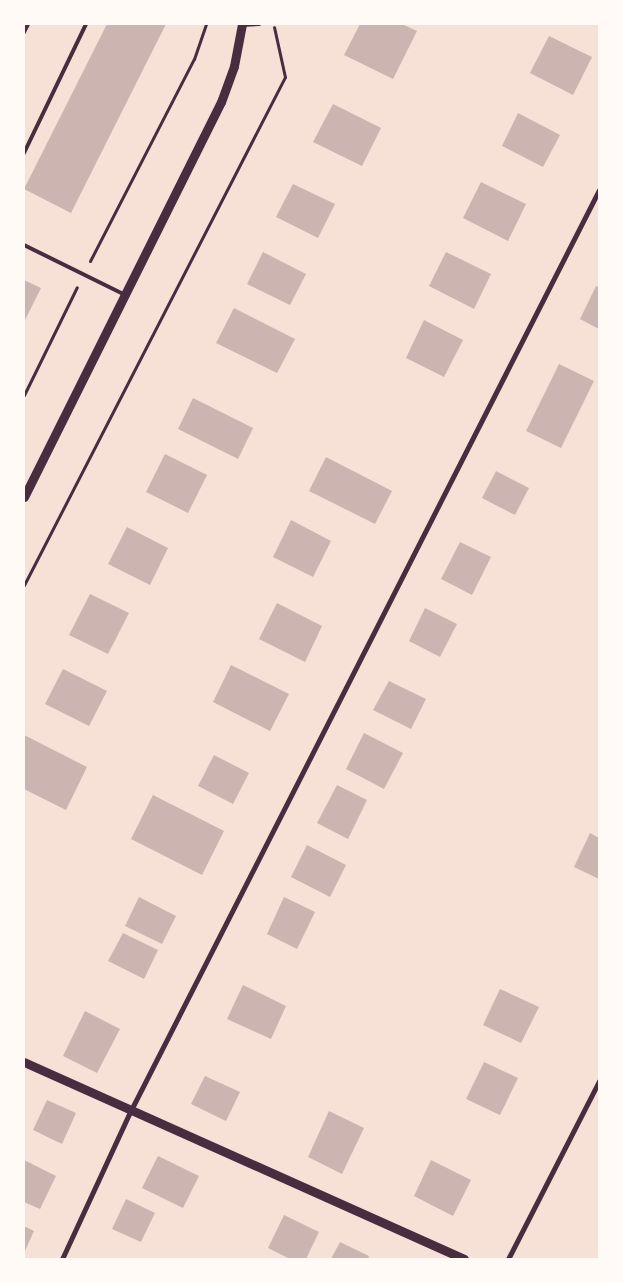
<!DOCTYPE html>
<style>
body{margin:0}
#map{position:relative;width:623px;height:1283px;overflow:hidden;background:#f7e1d7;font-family:"IBM Plex Sans",sans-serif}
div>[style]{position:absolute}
.building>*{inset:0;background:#ccb4b1}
.path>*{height:3px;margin:-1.5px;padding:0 1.5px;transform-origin:1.5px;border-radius:1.5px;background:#4a2c40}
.service>*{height:4px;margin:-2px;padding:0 2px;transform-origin:2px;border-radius:2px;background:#4a2c40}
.minor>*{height:5px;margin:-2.5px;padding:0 2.5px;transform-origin:2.5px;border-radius:2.5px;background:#4a2c40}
.tertiary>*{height:9px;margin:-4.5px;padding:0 4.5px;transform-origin:4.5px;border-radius:4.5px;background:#4a2c40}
span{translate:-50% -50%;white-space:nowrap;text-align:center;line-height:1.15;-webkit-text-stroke:4px #fffaf5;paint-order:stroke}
.frame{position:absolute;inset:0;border:25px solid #fffaf5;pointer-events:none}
</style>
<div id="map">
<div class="building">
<div style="clip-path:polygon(107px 24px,166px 24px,71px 213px,24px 189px)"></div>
<div style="clip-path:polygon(360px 24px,402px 24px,417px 31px,393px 79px,344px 55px)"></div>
<div style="clip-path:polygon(549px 36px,592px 57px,573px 95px,530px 73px)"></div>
<div style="clip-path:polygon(333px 104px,381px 128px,362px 166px,313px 142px)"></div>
<div style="clip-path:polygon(518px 113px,560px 135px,543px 167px,502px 146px)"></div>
<div style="clip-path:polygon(481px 182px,526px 204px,508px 241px,463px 218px)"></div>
<div style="clip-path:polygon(293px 184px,335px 204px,318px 238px,276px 217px)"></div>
<div style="clip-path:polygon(263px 252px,306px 274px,290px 305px,247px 284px)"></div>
<div style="clip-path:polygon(446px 252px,491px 274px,474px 309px,429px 286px)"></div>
<div style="clip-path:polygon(24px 280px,41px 288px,24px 322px)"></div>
<div style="clip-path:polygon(596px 286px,599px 287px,599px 329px,580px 319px)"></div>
<div style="clip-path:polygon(234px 308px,295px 339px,277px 373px,216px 343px)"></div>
<div style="clip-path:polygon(424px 320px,463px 340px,444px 377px,406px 358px)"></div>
<div style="clip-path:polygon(559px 364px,594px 381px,561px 448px,526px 431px)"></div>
<div style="clip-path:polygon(193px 398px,253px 428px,238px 459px,178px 429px)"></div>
<div style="clip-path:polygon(165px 454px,207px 475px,188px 513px,146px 492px)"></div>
<div style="clip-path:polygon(326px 457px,392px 491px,375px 524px,309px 491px)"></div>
<div style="clip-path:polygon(496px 471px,529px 488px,515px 515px,482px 498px)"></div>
<div style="clip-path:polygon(291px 520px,331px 541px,313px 577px,273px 557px)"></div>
<div style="clip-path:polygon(127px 527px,168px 548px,150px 585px,108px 564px)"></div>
<div style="clip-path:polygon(460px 542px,491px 557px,472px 595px,441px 579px)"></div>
<div style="clip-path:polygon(90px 594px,129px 613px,108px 654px,69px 635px)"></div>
<div style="clip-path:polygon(277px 603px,322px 626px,305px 662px,259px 639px)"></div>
<div style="clip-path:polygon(425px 608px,457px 624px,440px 657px,409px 641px)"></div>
<div style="clip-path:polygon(231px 665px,289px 694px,270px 731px,213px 702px)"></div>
<div style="clip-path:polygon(63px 669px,107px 691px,89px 726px,45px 704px)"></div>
<div style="clip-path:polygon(389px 681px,426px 699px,411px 729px,373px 710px)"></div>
<div style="clip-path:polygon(364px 733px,403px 753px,384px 789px,346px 769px)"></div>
<div style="clip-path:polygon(24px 735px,87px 767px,66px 810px,24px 789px)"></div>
<div style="clip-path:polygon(214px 755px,249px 773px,233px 804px,198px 786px)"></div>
<div style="clip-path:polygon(337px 785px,367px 800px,348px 839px,317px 823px)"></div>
<div style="clip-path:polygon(153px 795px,224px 831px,202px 875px,131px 839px)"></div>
<div style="clip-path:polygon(590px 833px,599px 838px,599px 879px,574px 867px)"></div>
<div style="clip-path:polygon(307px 845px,346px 865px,330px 897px,291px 877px)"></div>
<div style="clip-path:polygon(139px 897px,176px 916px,162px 944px,125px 926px)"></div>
<div style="clip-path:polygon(284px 897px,315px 912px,297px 949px,267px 934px)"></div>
<div style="clip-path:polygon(123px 933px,158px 950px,144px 979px,108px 961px)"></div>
<div style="clip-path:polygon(243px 985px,286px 1006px,271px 1039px,227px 1019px)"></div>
<div style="clip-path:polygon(500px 989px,539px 1007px,521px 1043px,483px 1025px)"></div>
<div style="clip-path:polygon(85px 1011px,120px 1029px,97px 1073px,63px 1056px)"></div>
<div style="clip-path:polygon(484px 1062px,518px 1078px,500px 1115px,466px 1099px)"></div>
<div style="clip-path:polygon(205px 1076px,240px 1092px,226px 1121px,191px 1104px)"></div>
<div style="clip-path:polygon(47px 1100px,76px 1113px,62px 1144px,33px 1130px)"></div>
<div style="clip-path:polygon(329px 1111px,364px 1128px,342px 1174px,308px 1157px)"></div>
<div style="clip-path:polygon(158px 1156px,199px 1176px,183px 1208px,142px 1188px)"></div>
<div style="clip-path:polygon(24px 1160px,56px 1176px,40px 1209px,24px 1202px)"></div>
<div style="clip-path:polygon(431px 1160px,471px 1180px,453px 1216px,414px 1196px)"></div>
<div style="clip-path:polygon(126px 1199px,155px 1213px,141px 1242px,112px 1229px)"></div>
<div style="clip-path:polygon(284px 1215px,319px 1232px,306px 1259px,290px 1259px,268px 1248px)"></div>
<div style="clip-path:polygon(24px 1226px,34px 1231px,24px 1253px)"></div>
<div style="clip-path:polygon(340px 1242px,369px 1256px,368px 1259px,331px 1259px)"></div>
</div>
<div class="path">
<div style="left:90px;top:261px;width:227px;rotate:-62.8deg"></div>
<div style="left:194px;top:59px;width:37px;rotate:-71deg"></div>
<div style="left:24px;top:395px;width:120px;rotate:-63.9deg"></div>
<div style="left:24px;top:585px;width:571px;rotate:-62.81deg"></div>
<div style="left:285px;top:77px;width:51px;rotate:-102.4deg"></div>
</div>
<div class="service">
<div style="left:242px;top:25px;width:17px;rotate:-3deg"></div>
<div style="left:24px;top:32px;width:9px;rotate:-63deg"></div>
<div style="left:24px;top:153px;width:143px;rotate:-64.3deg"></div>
<div style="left:24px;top:245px;width:113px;rotate:26.3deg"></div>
</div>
<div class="minor">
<div style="left:62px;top:1259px;width:164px;rotate:-65.2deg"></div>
<div style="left:131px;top:1110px;width:1032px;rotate:-63.04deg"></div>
<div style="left:508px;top:1259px;width:200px;rotate:-62.9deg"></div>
</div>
<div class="tertiary">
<div style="left:24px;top:497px;width:441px;rotate:-63.5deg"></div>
<div style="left:221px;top:102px;width:38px;rotate:-70deg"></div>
<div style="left:234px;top:66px;width:43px;rotate:-79.2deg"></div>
<div style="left:24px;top:1062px;width:482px;rotate:24.1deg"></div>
</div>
<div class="frame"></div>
</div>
